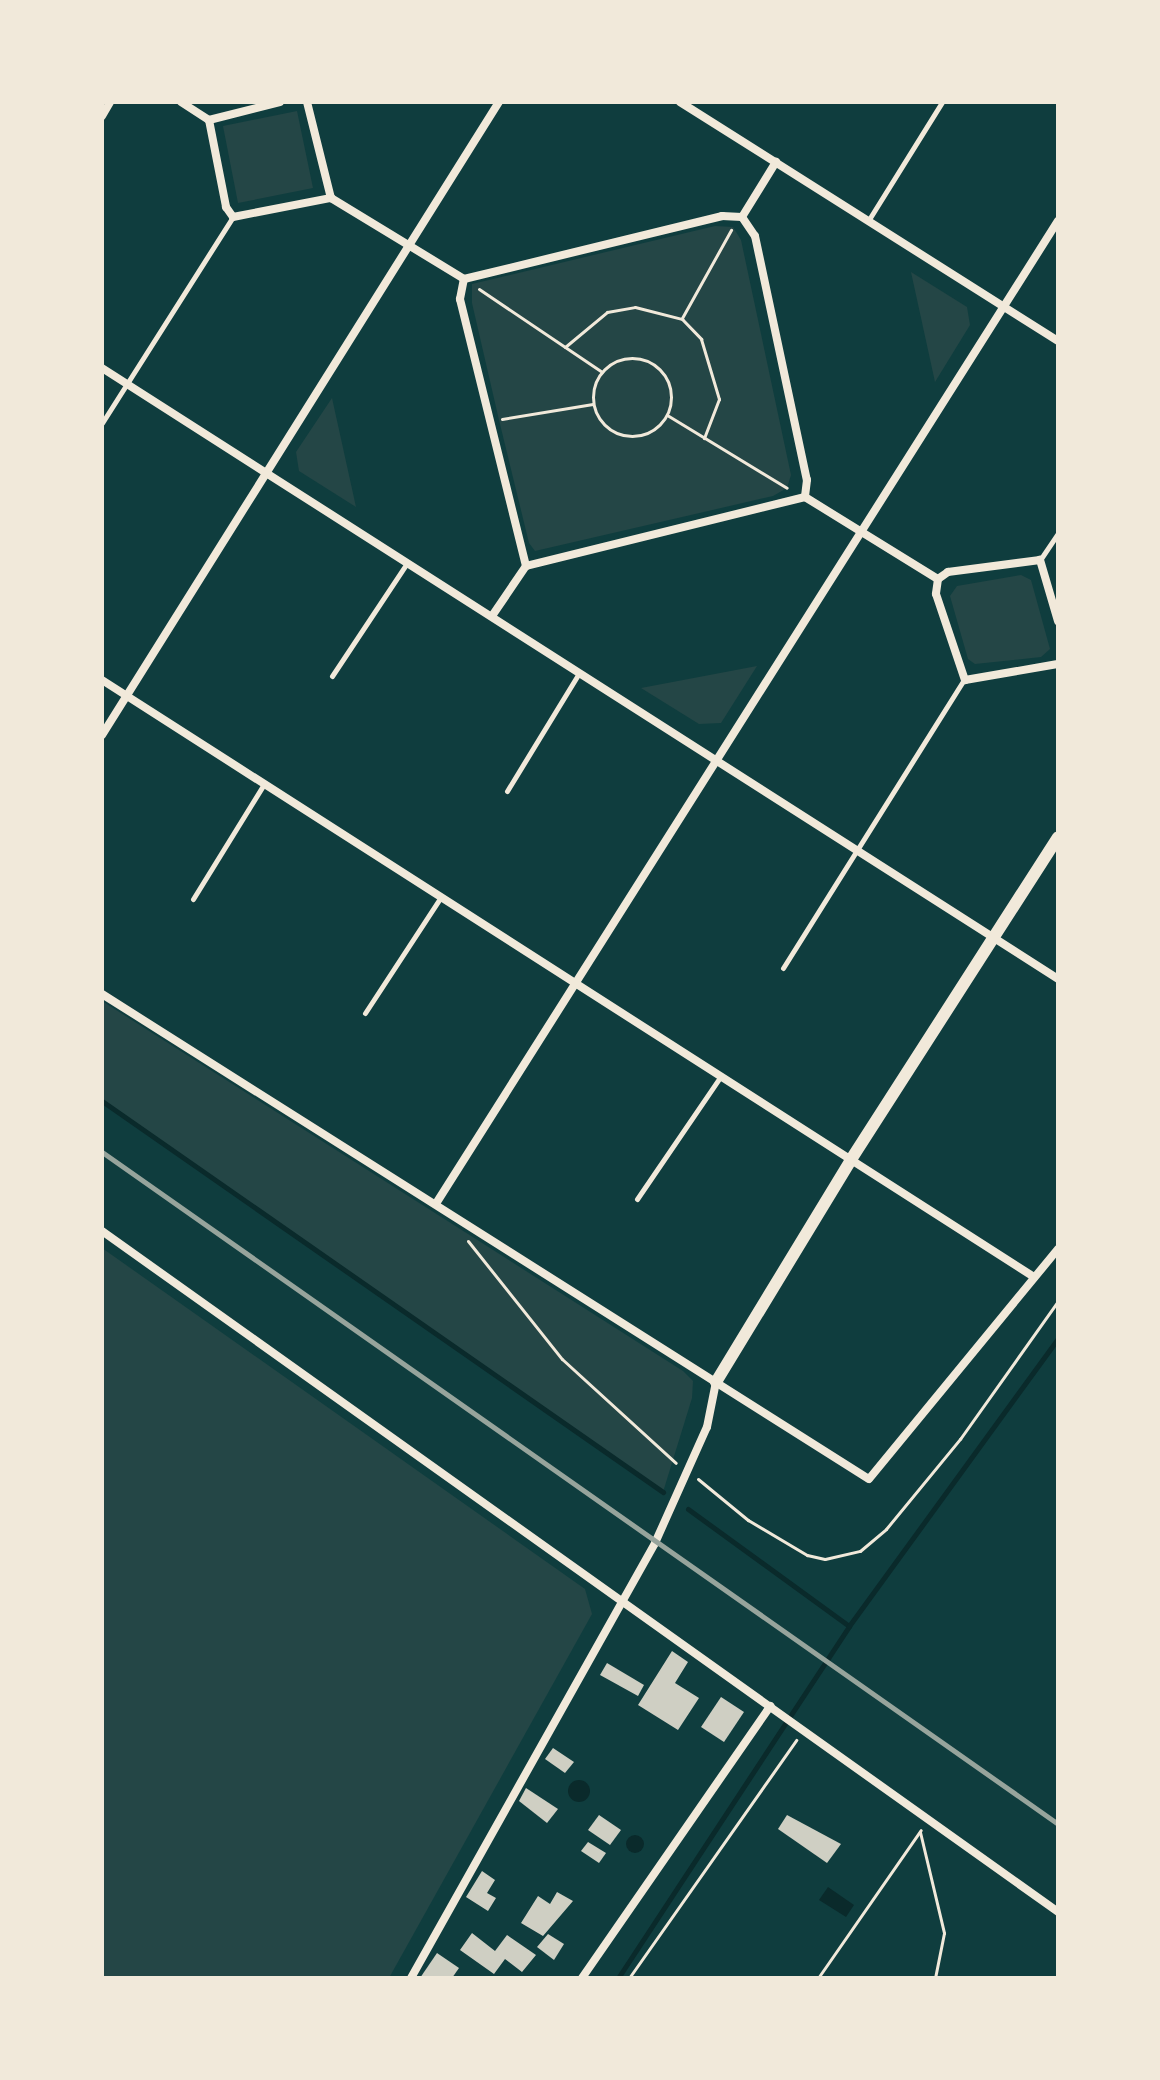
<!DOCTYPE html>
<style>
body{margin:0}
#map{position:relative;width:1160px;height:2080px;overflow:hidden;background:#0f3d3e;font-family:Helvetica,sans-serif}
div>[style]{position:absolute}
.green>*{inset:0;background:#244646}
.water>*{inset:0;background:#0a2a2b}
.round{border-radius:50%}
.stream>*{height:5px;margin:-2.5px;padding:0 2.5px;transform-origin:2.5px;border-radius:2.5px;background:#0a2a2b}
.building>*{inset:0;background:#cfcfc3}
.path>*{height:3px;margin:-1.5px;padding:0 1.5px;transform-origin:1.5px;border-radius:1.5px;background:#f1e9da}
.path>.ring{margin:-1.5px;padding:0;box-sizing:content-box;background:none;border:3px solid #f1e9da;border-radius:50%}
.service>*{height:5px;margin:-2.5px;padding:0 2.5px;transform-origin:2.5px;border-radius:2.5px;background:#f1e9da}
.minor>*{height:8px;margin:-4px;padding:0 4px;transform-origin:4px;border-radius:4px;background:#f1e9da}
.tertiary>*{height:12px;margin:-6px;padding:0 6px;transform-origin:6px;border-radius:6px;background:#f1e9da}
.rail>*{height:5px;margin:-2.5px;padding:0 2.5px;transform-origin:2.5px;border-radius:2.5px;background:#97a49c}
span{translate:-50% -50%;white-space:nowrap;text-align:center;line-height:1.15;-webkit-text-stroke:7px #f1e9da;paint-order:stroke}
.frame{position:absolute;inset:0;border:104px solid #f1e9da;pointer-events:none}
</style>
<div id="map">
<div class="green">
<div style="clip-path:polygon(297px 111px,313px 188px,238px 203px,223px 126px)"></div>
<div style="clip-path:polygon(715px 226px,733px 227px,741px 240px,791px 475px,787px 488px,773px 496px,535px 551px,529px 543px,499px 420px,472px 303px,472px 284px)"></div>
<div style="clip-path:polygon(911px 272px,967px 307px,970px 325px,935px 382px)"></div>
<div style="clip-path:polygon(332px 398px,356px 507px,299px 471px,296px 452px)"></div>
<div style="clip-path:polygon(1021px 575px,1031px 580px,1050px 649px,1041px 657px,975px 664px,968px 659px,950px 596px,957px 586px)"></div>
<div style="clip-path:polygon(757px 666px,721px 723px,699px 724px,641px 688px)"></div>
<div style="clip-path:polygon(102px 1001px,683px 1371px,693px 1381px,692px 1398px,663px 1492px,102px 1101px)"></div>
<div style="clip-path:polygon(102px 1248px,585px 1589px,592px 1614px,389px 1978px,102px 1978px)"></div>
</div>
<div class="water">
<div class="round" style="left:568px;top:1780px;width:22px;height:22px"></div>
<div class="round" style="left:626px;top:1835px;width:18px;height:18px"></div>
<div style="clip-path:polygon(828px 1887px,854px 1905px,846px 1917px,819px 1900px)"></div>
</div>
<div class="stream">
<div style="left:102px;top:1101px;width:684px;rotate:34.88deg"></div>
<div style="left:688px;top:1509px;width:199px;rotate:36deg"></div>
<div style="left:618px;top:1978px;width:421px;rotate:-56.7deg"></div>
<div style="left:849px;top:1626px;width:356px;rotate:-54deg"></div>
</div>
<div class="building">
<div style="clip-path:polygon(672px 1651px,688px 1662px,675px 1683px,699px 1698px,678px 1730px,638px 1705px)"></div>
<div style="clip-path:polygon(607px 1663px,644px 1685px,638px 1696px,600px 1675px)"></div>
<div style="clip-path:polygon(721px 1697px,744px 1712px,724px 1742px,701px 1727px)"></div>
<div style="clip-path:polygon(553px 1748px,574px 1762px,565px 1773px,545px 1759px)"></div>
<div style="clip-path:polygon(526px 1788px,558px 1809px,547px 1823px,519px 1801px)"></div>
<div style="clip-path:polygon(599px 1815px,621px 1830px,610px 1845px,588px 1830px)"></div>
<div style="clip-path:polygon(787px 1815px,841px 1844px,827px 1863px,778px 1829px)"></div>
<div style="clip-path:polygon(588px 1842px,606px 1853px,599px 1863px,581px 1851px)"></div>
<div style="clip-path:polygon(482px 1871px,495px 1880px,487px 1893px,496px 1898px,488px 1911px,466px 1897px)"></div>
<div style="clip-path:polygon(557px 1892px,573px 1901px,543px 1936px,521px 1923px,538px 1896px,550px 1904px)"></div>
<div style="clip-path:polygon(472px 1933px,495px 1951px,507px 1935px,536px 1955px,522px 1972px,505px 1959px,494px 1974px,460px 1950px)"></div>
<div style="clip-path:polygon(548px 1934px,564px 1944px,554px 1960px,537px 1947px)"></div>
<div style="clip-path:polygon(437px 1953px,459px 1968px,452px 1978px,420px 1978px)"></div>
</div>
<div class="path">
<div style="left:479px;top:289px;width:148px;rotate:34deg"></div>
<div style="left:682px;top:318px;width:101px;rotate:-60.9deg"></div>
<div style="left:565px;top:347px;width:55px;rotate:-39.8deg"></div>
<div style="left:607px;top:312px;width:28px;rotate:-10deg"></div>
<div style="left:635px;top:307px;width:49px;rotate:14.3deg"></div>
<div style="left:682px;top:319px;width:28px;rotate:46deg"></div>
<div style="left:701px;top:339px;width:63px;rotate:73.3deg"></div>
<div style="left:719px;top:399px;width:42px;rotate:111deg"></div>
<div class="ring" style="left:593px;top:358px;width:75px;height:75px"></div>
<div style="left:667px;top:415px;width:140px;rotate:31.3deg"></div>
<div style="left:502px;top:419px;width:92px;rotate:-9.4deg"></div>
<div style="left:468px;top:1241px;width:151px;rotate:51.5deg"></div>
<div style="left:562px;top:1359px;width:154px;rotate:42.4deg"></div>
<div style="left:698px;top:1479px;width:65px;rotate:39.4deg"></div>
<div style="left:748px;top:1520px;width:69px;rotate:30.7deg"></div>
<div style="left:807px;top:1555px;width:18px;rotate:13deg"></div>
<div style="left:825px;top:1559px;width:36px;rotate:-13deg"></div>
<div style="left:860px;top:1551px;width:34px;rotate:-40deg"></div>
<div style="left:886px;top:1529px;width:117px;rotate:-50.6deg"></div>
<div style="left:960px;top:1439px;width:169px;rotate:-54.6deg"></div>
<div style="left:920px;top:1832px;width:104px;rotate:76.6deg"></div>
<div style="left:944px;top:1933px;width:46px;rotate:101.3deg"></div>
<div style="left:629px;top:1978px;width:291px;rotate:-54.9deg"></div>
<div style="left:818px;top:1978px;width:180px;rotate:-55.2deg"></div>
</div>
<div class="service">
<div style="left:868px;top:221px;width:140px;rotate:-58.1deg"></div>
<div style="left:102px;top:423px;width:243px;rotate:-57.6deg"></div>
<div style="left:1040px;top:560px;width:32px;rotate:-56deg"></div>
<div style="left:332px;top:676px;width:136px;rotate:-56.4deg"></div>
<div style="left:507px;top:791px;width:138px;rotate:-58.6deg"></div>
<div style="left:193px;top:899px;width:135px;rotate:-58.3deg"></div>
<div style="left:783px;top:968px;width:340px;rotate:-57.9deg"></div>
<div style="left:365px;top:1013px;width:139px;rotate:-56.8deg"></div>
<div style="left:637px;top:1199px;width:149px;rotate:-55.7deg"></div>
</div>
<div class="minor">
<div style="left:181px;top:102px;width:33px;rotate:33deg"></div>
<div style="left:307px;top:102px;width:99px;rotate:76deg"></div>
<div style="left:680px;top:102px;width:447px;rotate:32.3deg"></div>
<div style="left:102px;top:116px;width:16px;rotate:-60deg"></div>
<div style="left:209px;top:120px;width:89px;rotate:78.9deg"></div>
<div style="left:226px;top:207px;width:12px;rotate:55deg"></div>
<div style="left:233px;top:217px;width:100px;rotate:-11deg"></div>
<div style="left:209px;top:120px;width:73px;rotate:-14.2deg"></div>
<div style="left:331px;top:198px;width:156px;rotate:31.3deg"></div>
<div style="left:722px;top:216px;width:20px;rotate:3deg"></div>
<div style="left:742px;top:217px;width:23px;rotate:56deg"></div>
<div style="left:755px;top:236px;width:249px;rotate:78deg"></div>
<div style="left:807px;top:480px;width:17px;rotate:97deg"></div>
<div style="left:805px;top:497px;width:287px;rotate:166.1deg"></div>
<div style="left:526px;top:566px;width:275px;rotate:-103.9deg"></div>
<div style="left:460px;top:299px;width:20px;rotate:-79deg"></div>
<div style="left:464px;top:279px;width:266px;rotate:-13.7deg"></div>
<div style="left:742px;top:217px;width:65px;rotate:-58.3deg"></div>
<div style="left:102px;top:368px;width:1135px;rotate:32.58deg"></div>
<div style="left:805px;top:497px;width:156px;rotate:31.7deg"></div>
<div style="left:492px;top:616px;width:60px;rotate:-55.8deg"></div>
<div style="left:1058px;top:621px;width:64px;rotate:-106.4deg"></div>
<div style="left:1040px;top:560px;width:93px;rotate:172.6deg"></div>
<div style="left:948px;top:572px;width:12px;rotate:145deg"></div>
<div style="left:938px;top:579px;width:15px;rotate:98deg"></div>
<div style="left:936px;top:594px;width:91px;rotate:71.4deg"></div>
<div style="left:965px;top:680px;width:94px;rotate:-9.8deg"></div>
<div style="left:102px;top:680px;width:1107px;rotate:32.64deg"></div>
<div style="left:102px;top:735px;width:747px;rotate:-57.91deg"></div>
<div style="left:102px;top:994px;width:907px;rotate:32.31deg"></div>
<div style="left:869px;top:1479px;width:298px;rotate:-50.6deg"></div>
<div style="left:437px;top:1202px;width:1161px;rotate:-57.67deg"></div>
<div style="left:102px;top:1231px;width:1174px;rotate:35.46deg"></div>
<div style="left:411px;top:1978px;width:499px;rotate:-60.7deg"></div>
<div style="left:655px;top:1543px;width:127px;rotate:-65.9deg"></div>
<div style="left:707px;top:1427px;width:46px;rotate:-78.7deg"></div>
<div style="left:582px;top:1978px;width:331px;rotate:-55.3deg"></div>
</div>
<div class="tertiary">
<div style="left:716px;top:1382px;width:262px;rotate:-58.7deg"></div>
<div style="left:852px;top:1158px;width:381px;rotate:-57.3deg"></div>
</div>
<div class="rail">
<div style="left:102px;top:1152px;width:1169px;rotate:35.1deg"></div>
</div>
<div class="frame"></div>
</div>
